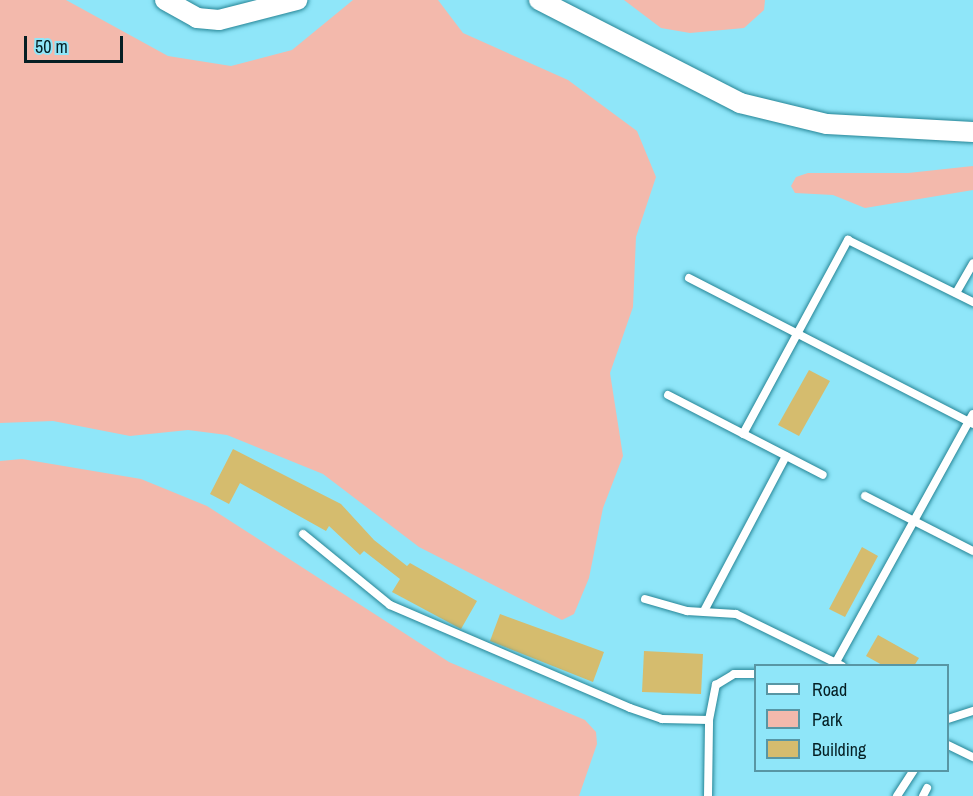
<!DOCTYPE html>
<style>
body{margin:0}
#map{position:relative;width:973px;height:796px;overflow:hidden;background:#8fe6f9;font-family:"Archivo Narrow",sans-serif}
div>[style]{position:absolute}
.green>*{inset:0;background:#f3b9ac}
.building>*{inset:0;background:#d5bc6e}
.roads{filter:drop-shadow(0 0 2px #268596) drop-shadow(0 0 2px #268596)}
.service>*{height:8px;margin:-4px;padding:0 4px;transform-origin:4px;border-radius:4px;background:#fff}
.tertiary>*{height:20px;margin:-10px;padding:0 10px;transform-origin:10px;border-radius:10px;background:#fff}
span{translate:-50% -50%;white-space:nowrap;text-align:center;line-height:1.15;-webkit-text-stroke:5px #8fe6f9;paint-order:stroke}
.legend{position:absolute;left:754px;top:664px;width:195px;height:108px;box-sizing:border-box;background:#8fe6f9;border:2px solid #5896a4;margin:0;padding:8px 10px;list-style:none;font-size:18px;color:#051f24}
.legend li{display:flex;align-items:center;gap:12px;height:30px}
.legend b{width:30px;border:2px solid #5896a4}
.scale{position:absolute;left:24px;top:36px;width:99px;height:27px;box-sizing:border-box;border:3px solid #051f24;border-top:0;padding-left:8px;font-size:18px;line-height:21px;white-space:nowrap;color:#051f24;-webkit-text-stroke:4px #8fe6f9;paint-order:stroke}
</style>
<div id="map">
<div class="green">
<div style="clip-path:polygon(0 0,66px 0,168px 56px,231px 66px,292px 50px,353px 0,438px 0,463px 33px,568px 80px,637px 131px,656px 177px,636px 237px,633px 307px,610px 373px,623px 456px,603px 508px,589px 578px,574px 614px,562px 620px,419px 547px,323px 474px,227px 435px,188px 430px,130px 436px,53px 421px,0 423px)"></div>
<div style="clip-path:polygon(624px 0,765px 0,764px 10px,744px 28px,690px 33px,661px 28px)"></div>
<div style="clip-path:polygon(973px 166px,973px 190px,865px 208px,833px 195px,795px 193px,791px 186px,796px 177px,808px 173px,908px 173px)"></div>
<div style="clip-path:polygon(22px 459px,141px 479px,207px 506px,449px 662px,585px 720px,596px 732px,597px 744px,579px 796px,0 796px,0 461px)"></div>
</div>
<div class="building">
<div style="clip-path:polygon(809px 370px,830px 381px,799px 436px,778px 425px)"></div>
<div style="clip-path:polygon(233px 449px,341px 504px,374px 540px,407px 566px,410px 563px,477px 601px,461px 629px,392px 592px,400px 579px,364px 551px,360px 555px,329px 526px,326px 531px,240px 483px,229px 504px,210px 494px)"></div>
<div style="clip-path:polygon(862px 547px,878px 556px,845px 617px,829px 609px)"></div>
<div style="clip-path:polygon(500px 614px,604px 652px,593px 682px,490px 641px)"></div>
<div style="clip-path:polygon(878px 635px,919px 658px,914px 666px,884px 666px,866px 656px)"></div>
<div style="clip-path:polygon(644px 651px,703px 654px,701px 694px,642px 692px)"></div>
</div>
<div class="roads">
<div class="service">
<div style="left:689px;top:278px;width:319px;rotate:27.2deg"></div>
<div style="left:956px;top:293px;width:34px;rotate:-60deg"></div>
<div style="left:668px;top:395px;width:174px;rotate:27.3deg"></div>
<div style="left:743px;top:434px;width:221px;rotate:-61.6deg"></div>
<div style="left:848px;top:240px;width:140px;rotate:26.4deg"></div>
<div style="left:865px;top:496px;width:121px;rotate:27deg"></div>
<div style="left:303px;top:534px;width:112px;rotate:39.2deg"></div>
<div style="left:390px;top:605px;width:261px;rotate:23.2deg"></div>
<div style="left:630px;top:708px;width:34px;rotate:19deg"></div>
<div style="left:662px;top:719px;width:47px;rotate:1.2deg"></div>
<div style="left:645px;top:599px;width:44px;rotate:15.9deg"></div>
<div style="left:687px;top:611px;width:49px;rotate:3.5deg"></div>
<div style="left:736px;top:614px;width:118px;rotate:26.1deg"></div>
<div style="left:705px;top:609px;width:173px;rotate:-62.1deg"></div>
<div style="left:836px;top:662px;width:283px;rotate:-61.1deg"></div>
<div style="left:948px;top:719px;width:26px;rotate:-18deg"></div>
<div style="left:948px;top:745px;width:28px;rotate:26deg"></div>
<div style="left:708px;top:796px;width:76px;rotate:-89.2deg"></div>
<div style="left:709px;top:720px;width:36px;rotate:-79deg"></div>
<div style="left:716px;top:685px;width:21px;rotate:-31deg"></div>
<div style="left:734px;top:674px;width:22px"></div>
<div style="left:897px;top:796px;width:31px;rotate:-57deg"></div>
<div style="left:923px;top:796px;width:9px;rotate:-63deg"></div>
</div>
<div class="tertiary">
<div style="left:165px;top:0;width:37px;rotate:29deg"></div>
<div style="left:197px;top:18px;width:22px;rotate:5deg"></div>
<div style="left:219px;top:20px;width:81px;rotate:-14.4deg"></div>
<div style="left:539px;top:0;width:226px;rotate:27.1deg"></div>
<div style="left:740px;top:103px;width:89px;rotate:13.6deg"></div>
<div style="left:827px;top:124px;width:146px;rotate:3.1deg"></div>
</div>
</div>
<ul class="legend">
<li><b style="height:8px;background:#fff"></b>Road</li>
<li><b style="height:16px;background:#f3b9ac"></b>Park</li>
<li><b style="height:16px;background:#d5bc6e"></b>Building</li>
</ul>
<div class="scale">50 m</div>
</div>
